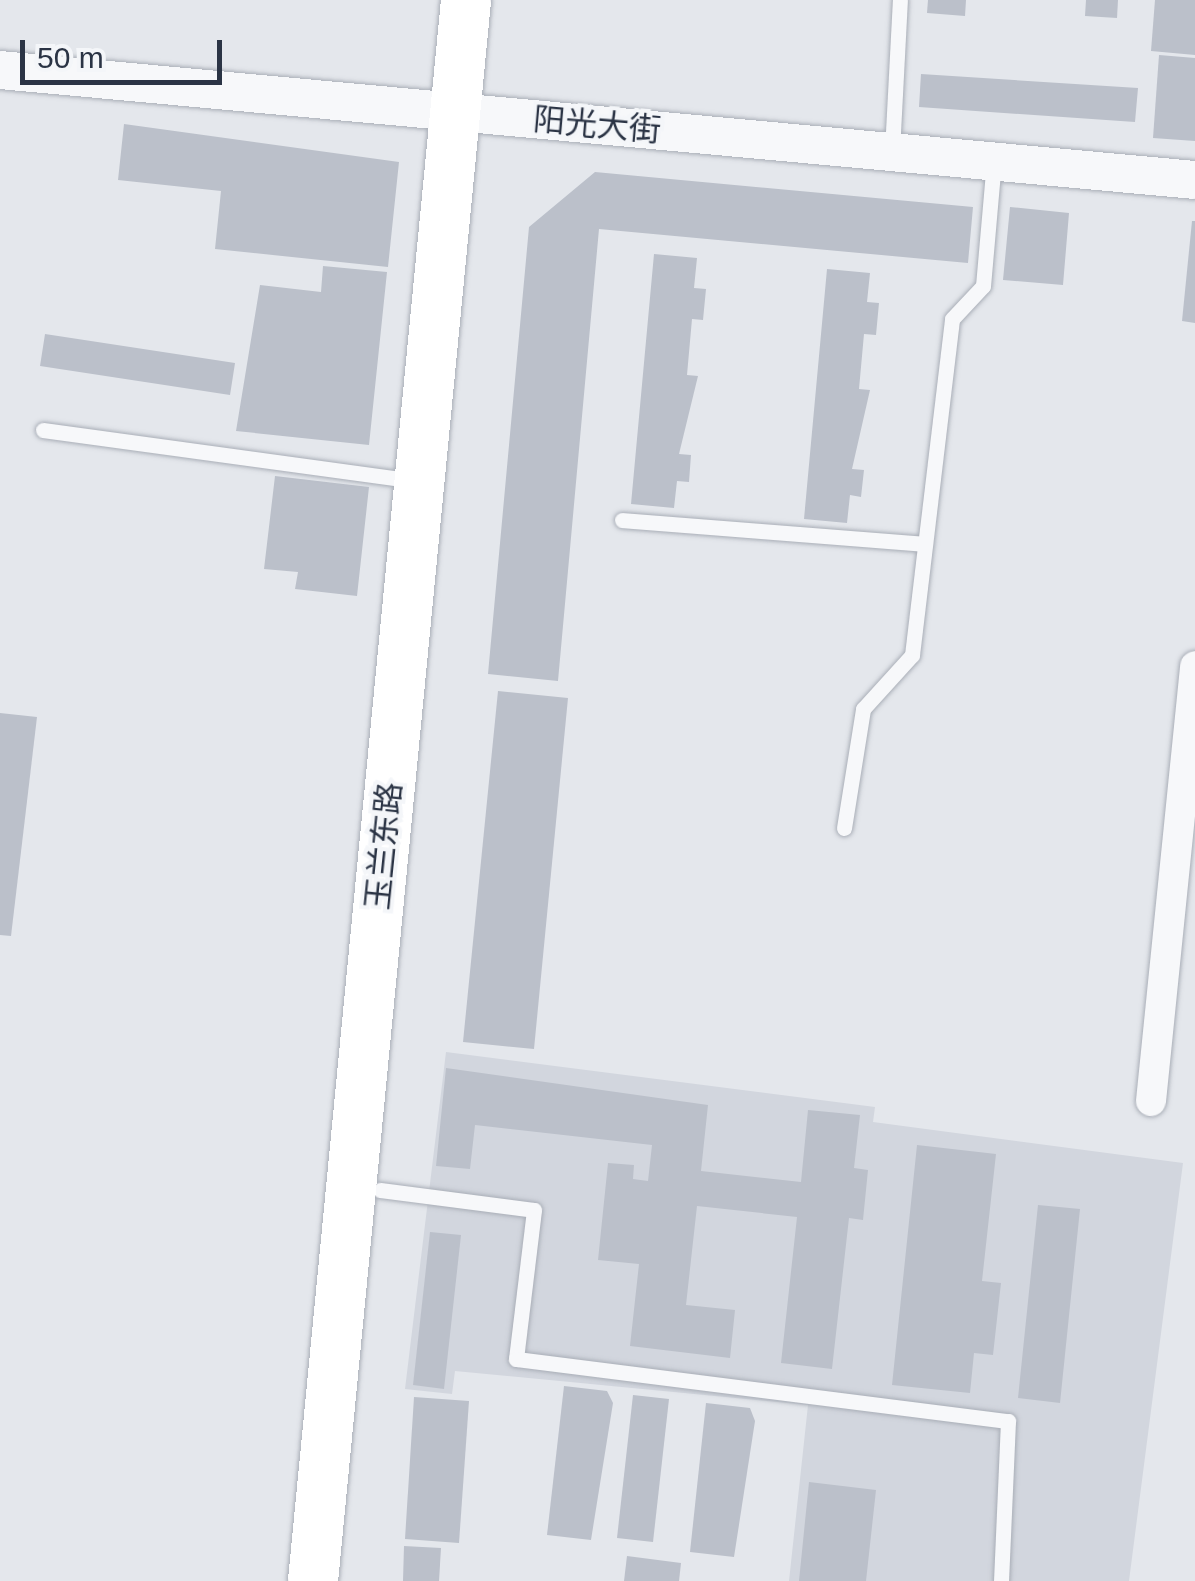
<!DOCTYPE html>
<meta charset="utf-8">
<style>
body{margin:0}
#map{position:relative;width:1195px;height:1581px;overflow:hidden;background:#e4e7ec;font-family:Arial,"Noto Sans SC",sans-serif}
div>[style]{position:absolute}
.built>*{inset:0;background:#d2d6de}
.building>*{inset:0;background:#bbc0ca}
.roads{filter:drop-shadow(0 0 2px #a9aeb7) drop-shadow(0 0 2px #a9aeb7)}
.service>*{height:15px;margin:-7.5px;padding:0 7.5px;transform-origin:7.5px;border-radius:7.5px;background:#f7f8fa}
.minor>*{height:30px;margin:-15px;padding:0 15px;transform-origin:15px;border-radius:15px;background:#f7f8fa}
.tertiary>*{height:38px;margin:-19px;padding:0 19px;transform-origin:19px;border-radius:19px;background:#f7f8fa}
.trunk>*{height:50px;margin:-25px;padding:0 25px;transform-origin:25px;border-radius:25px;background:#fff}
span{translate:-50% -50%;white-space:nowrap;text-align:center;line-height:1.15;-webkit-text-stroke:8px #f4f6f9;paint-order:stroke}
.street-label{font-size:32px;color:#2b3445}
.scale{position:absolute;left:20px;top:40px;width:202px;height:45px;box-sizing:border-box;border:5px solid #2b3445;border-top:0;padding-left:12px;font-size:30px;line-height:35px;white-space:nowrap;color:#2b3445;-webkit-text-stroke:8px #f4f6f9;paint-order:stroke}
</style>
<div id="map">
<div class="built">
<div style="clip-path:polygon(446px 1052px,875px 1107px,873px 1122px,1183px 1163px,1129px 1581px,789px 1581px,808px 1405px,455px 1371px,452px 1394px,405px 1389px)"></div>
</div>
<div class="building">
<div style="clip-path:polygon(928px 0,966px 0,965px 16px,927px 13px)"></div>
<div style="clip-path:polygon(1086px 0,1118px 0,1117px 18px,1085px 16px)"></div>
<div style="clip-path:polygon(1155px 0,1195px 0,1195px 55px,1151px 51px)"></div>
<div style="clip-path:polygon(1159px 55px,1195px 58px,1195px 141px,1153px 138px)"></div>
<div style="clip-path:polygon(921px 74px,1138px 88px,1135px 122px,919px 107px)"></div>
<div style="clip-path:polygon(124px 124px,399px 162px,388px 267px,215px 249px,221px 191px,118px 180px)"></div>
<div style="clip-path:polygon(595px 172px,973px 207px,968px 263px,599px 229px,558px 681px,488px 674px,529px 227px)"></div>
<div style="clip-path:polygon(1010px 207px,1069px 213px,1063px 285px,1003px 280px)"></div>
<div style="clip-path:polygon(1192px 221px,1195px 221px,1195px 323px,1182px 321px)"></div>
<div style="clip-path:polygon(654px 254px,697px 258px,694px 288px,706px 289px,703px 320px,692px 319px,687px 375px,698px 376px,679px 454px,691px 455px,689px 482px,677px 481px,674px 508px,631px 504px)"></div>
<div style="clip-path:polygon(323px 266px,387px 272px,369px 445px,236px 431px,260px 285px,321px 292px)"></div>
<div style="clip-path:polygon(827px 269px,870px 273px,867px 302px,879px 303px,876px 335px,864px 334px,859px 389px,870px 390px,852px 469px,864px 470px,861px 497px,850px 495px,847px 523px,804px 519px)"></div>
<div style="clip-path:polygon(45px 334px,235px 363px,230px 395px,40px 366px)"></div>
<div style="clip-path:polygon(275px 476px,369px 487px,357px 596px,295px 589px,298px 572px,264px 569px)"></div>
<div style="clip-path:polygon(498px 691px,568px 698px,534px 1049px,463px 1042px)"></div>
<div style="clip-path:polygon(0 713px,37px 717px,11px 936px,0 935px)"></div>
<div style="clip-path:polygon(446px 1068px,708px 1105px,701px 1171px,801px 1182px,808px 1110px,860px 1115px,854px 1168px,868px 1170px,863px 1220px,849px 1218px,832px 1369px,781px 1363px,797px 1217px,697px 1206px,686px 1305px,735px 1310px,730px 1358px,630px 1346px,639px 1264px,598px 1260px,608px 1163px,634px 1165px,633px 1179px,648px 1181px,652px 1145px,475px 1125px,470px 1169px,436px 1166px)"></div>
<div style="clip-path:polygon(917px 1145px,996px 1154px,982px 1281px,1001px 1283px,993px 1355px,974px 1353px,970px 1393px,892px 1385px)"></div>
<div style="clip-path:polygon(1038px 1205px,1080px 1209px,1060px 1403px,1018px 1398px)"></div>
<div style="clip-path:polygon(430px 1232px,461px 1235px,444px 1389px,413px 1385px)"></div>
<div style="clip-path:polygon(564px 1386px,607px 1391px,613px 1403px,591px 1540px,547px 1535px)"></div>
<div style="clip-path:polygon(633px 1395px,669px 1399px,653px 1542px,617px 1538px)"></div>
<div style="clip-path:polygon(414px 1397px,469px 1401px,459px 1543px,405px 1539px)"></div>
<div style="clip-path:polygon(706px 1403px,750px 1408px,755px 1421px,734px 1557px,690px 1552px)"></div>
<div style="clip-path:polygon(809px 1482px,876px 1490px,866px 1581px,799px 1581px)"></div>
<div style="clip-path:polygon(404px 1546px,441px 1548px,439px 1581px,403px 1581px)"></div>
<div style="clip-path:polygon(627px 1556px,681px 1563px,679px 1581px,624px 1581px)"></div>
</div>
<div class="roads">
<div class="service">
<div style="left:892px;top:151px;width:151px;rotate:-87deg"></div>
<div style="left:43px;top:430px;width:375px;rotate:7.8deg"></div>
<div style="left:622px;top:520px;width:304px;rotate:4.5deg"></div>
<div style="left:844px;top:828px;width:121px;rotate:-80.9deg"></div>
<div style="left:863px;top:709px;width:73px;rotate:-47.8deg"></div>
<div style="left:912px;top:655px;width:338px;rotate:-83.2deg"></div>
<div style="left:952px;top:319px;width:45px;rotate:-46.8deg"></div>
<div style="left:983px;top:286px;width:125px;rotate:-85deg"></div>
<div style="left:380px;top:1190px;width:155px;rotate:7.4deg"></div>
<div style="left:534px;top:1210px;width:150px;rotate:96.9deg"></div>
<div style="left:516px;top:1359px;width:496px;rotate:7.2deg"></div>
<div style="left:1008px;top:1421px;width:160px;rotate:92.5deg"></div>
</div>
<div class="minor">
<div style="left:1151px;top:1101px;width:437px;rotate:-84.2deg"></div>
</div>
<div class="tertiary">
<div style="left:0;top:70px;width:1200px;rotate:5.26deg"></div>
</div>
<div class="trunk">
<div style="left:313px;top:1581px;width:1588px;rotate:-84.47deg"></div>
</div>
</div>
<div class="street-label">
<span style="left:597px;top:125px;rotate:5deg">阳光大街</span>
<span style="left:384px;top:846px;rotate:-84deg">玉兰东路</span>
</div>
<div class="scale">50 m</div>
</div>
